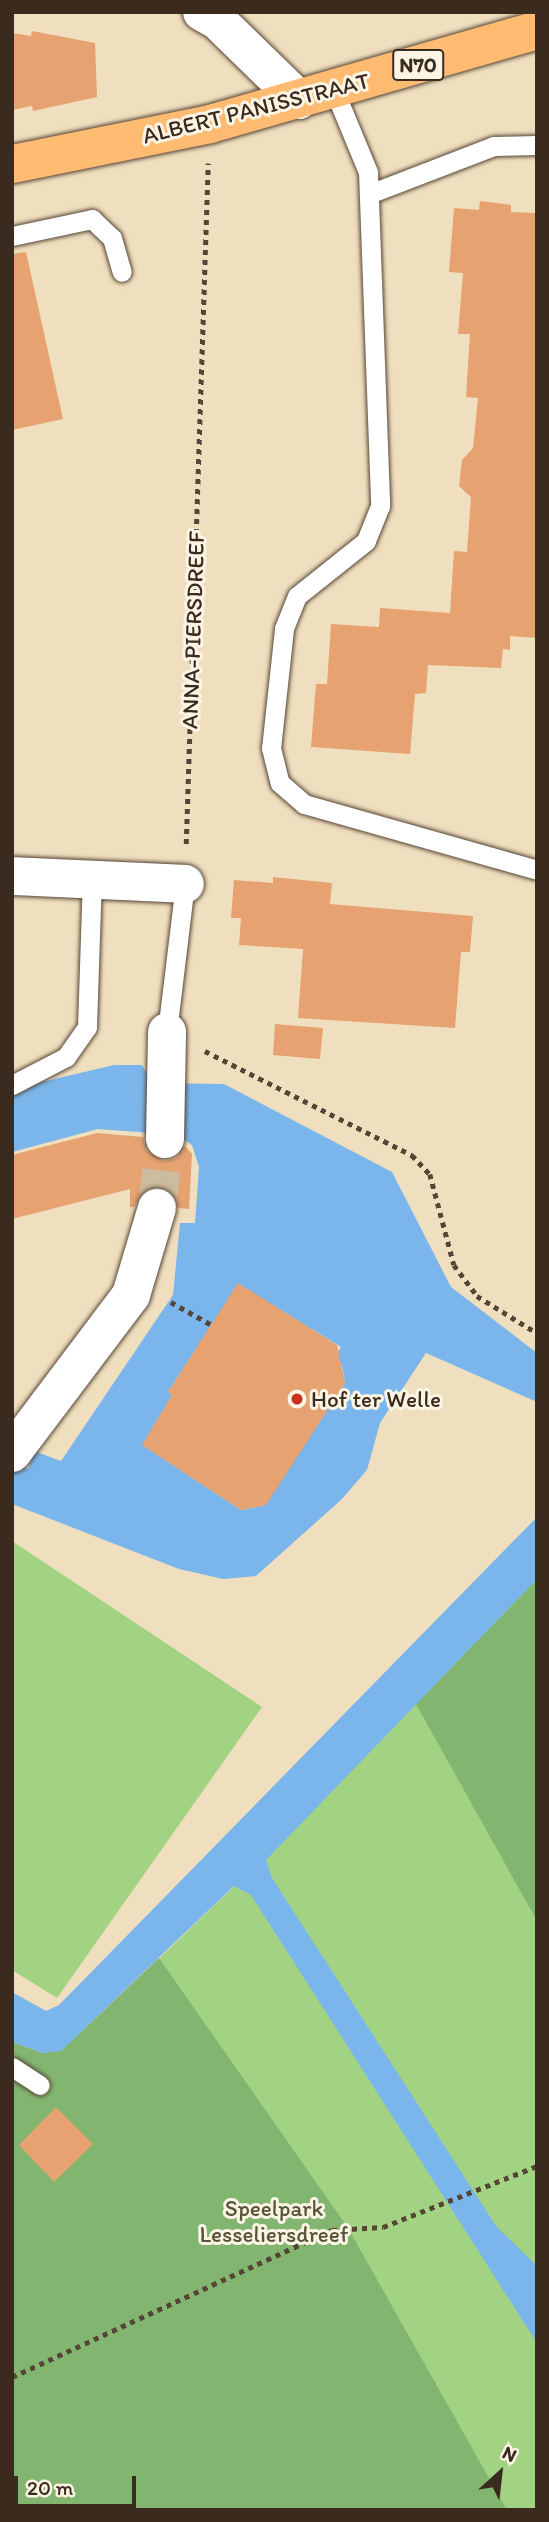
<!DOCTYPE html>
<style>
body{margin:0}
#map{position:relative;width:549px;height:2522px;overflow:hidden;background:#f0dfbe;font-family:Itim,sans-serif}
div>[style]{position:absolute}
.green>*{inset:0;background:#a2d382}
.forest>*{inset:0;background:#81b570}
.water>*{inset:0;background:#7ab6ec}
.building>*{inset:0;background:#e6a270}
.minor-tunnel>*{height:38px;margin-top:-19px;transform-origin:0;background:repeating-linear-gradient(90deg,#ccbb9e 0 38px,transparent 0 57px)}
.path>*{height:4.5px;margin-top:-2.25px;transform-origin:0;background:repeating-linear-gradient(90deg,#564536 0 5px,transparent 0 10px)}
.roads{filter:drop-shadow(0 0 2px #564536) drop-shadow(0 0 2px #564536)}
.service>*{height:19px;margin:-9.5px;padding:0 9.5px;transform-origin:9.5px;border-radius:9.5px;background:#fff}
.minor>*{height:38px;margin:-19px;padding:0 19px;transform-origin:19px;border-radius:19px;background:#fff}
.tertiary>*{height:38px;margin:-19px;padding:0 19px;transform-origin:19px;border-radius:19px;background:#fff}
.primary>*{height:38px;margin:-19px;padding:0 19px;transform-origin:19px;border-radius:19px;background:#ffbb71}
.dots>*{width:19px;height:19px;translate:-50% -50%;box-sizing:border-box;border:4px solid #fcf5e5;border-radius:50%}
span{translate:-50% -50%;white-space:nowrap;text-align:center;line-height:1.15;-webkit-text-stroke:6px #fcf5e5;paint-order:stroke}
.shield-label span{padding:2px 5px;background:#fcf5e5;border:2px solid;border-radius:5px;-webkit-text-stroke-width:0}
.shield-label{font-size:21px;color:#3b2a1e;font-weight:700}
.street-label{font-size:23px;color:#3b2a1e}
.poi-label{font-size:23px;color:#3b2a1e}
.left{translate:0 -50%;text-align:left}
.park-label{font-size:23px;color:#555437}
.frame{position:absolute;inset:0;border:14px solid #3b2a1e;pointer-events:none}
.north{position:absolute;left:465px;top:2438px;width:70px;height:70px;-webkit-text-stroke:5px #fcf5e5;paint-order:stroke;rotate:27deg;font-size:19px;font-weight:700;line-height:28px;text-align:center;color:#3b2a1e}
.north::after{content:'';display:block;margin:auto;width:24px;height:32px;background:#3b2a1e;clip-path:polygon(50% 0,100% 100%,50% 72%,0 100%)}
.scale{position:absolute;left:14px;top:2476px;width:122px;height:32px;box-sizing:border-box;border:4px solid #3b2a1e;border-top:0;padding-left:9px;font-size:21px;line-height:24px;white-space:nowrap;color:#3b2a1e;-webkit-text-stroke:5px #fcf5e5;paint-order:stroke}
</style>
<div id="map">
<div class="green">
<div style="clip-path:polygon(12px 1541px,262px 1707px,57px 1998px,12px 1970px)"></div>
<div style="clip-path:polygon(537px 1579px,537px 2510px,12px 2510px,12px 2042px,43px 2053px,89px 2026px,277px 1845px)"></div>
</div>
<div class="forest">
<div style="clip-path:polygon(537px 1579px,537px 1921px,416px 1704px)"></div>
<div style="clip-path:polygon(159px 1958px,348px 2228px,507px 2510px,12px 2510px,12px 2042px,43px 2053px,61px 2051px)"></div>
</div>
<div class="water">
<div style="clip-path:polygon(evenodd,114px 1065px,142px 1065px,152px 1083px,224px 1084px,392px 1172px,451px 1287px,537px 1353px,537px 1402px,426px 1353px,380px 1423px,367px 1470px,342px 1499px,256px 1576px,223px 1579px,179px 1569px,12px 1504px,12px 1460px,28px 1469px,34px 1451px,61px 1461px,173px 1295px,180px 1223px,195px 1223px,199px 1167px,192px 1145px,178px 1135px,98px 1129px,12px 1152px,12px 1089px,114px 1065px,238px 1284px,341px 1347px,333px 1360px,342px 1366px,345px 1383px,265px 1505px,241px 1510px,143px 1445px,172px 1395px,168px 1392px,238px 1284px)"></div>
<div style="clip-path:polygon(537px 1517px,537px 1579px,266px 1860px,272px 1878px,496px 2226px,537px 2266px,537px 2343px,251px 1895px,234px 1886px,61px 2051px,43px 2053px,12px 2042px,12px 1992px,46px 2011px,59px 2005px)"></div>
</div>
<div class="building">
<div style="clip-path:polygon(32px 31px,95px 43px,97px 97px,33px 111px,32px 106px,12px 110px,12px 33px,31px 36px)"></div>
<div style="clip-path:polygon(480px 201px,511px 205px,511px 212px,537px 213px,537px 638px,510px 636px,510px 650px,503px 649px,501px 668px,428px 665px,426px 693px,415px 694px,410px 754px,311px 747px,316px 684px,327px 684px,331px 624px,379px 627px,380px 608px,450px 613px,454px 551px,467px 552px,471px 497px,459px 486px,462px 460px,473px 448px,478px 398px,466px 397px,470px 334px,458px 334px,463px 273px,449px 272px,454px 208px,479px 210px)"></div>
<div style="clip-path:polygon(26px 252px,63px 419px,12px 430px,12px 254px)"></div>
<div style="clip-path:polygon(273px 877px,332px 883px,330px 904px,473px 916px,470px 952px,461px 952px,455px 1028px,298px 1018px,303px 949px,239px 945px,241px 918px,231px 918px,234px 880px,273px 883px)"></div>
<div style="clip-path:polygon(275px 1024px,323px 1028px,320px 1059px,273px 1055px)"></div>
<div style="clip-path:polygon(97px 1133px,143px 1137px,146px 1150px,164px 1161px,176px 1158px,185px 1146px,192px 1154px,189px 1209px,178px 1208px,172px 1193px,153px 1187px,142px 1193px,134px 1207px,130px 1207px,130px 1189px,12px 1219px,12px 1155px)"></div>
<div style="clip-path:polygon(238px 1283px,337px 1345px,345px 1383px,266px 1505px,241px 1510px,142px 1445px,172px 1395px,168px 1392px)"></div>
<div style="clip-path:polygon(56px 2107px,93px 2144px,54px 2182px,19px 2145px)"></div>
</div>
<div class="minor-tunnel">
<div style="left:157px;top:1208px;width:69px;rotate:-83.4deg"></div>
</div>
<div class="path">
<div style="left:186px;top:844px;width:681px;rotate:-88.15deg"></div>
<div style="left:205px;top:1051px;width:232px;rotate:26.7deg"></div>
<div style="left:412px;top:1155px;width:26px;rotate:47deg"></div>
<div style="left:430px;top:1174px;width:94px;rotate:75.2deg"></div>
<div style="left:454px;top:1265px;width:39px;rotate:53deg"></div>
<div style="left:477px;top:1296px;width:70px;rotate:31.7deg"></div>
<div style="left:171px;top:1302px;width:47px;rotate:29.3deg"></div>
<div style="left:12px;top:2377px;width:352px;rotate:-24.7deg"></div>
<div style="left:332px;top:2230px;width:51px;rotate:-3.4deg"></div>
<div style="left:383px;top:2227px;width:166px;rotate:-21.6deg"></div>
</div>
<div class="roads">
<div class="service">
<div style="left:334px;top:90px;width:89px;rotate:67.5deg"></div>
<div style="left:368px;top:172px;width:334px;rotate:87.9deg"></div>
<div style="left:380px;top:506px;width:38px;rotate:112deg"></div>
<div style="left:366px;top:541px;width:88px;rotate:141.4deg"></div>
<div style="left:297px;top:596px;width:35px;rotate:112deg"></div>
<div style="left:284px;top:629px;width:120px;rotate:96.2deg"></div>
<div style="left:271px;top:748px;width:36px;rotate:76deg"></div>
<div style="left:280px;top:783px;width:32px;rotate:41deg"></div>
<div style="left:304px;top:804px;width:242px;rotate:15.8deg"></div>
<div style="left:369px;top:194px;width:134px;rotate:-21deg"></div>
<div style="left:494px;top:146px;width:43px;rotate:-1.3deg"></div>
<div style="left:12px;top:236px;width:82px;rotate:-12deg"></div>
<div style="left:92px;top:219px;width:28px;rotate:44deg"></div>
<div style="left:112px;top:238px;width:35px;rotate:74deg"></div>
<div style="left:167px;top:1032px;width:149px;rotate:-83.1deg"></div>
<div style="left:12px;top:1085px;width:61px;rotate:-27.4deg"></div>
<div style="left:66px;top:1057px;width:37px;rotate:-55deg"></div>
<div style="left:87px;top:1027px;width:148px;rotate:-88.1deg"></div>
<div style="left:12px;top:2067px;width:33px;rotate:33deg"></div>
</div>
<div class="minor">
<div style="left:12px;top:876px;width:173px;rotate:2.6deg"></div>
<div style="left:165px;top:1139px;width:107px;rotate:-88.9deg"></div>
<div style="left:12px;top:1453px;width:198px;rotate:-53deg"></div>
<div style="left:131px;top:1295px;width:91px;rotate:-73.4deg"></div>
</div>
<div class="tertiary">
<div style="left:202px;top:12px;width:18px;rotate:29deg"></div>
<div style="left:218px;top:21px;width:113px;rotate:44.3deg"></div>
</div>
<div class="primary">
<div style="left:12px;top:164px;width:202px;rotate:-11.4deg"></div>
<div style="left:210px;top:124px;width:340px;rotate:-16deg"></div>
</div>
</div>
<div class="dots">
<div style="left:297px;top:1399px;background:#c8321e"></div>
</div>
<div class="shield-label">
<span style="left:418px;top:65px">N70</span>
</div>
<div class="street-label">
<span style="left:256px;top:108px;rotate:-14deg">ALBERT PANISSTRAAT</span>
<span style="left:193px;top:630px;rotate:-88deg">ANNA-PIERSDREEF</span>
</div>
<div class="poi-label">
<span class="left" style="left:311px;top:1399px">Hof ter Welle</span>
</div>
<div class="park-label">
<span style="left:274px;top:2221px">Speelpark<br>Lesseliersdreef</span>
</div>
<div class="frame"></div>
<div class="north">N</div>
<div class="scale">20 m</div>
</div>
